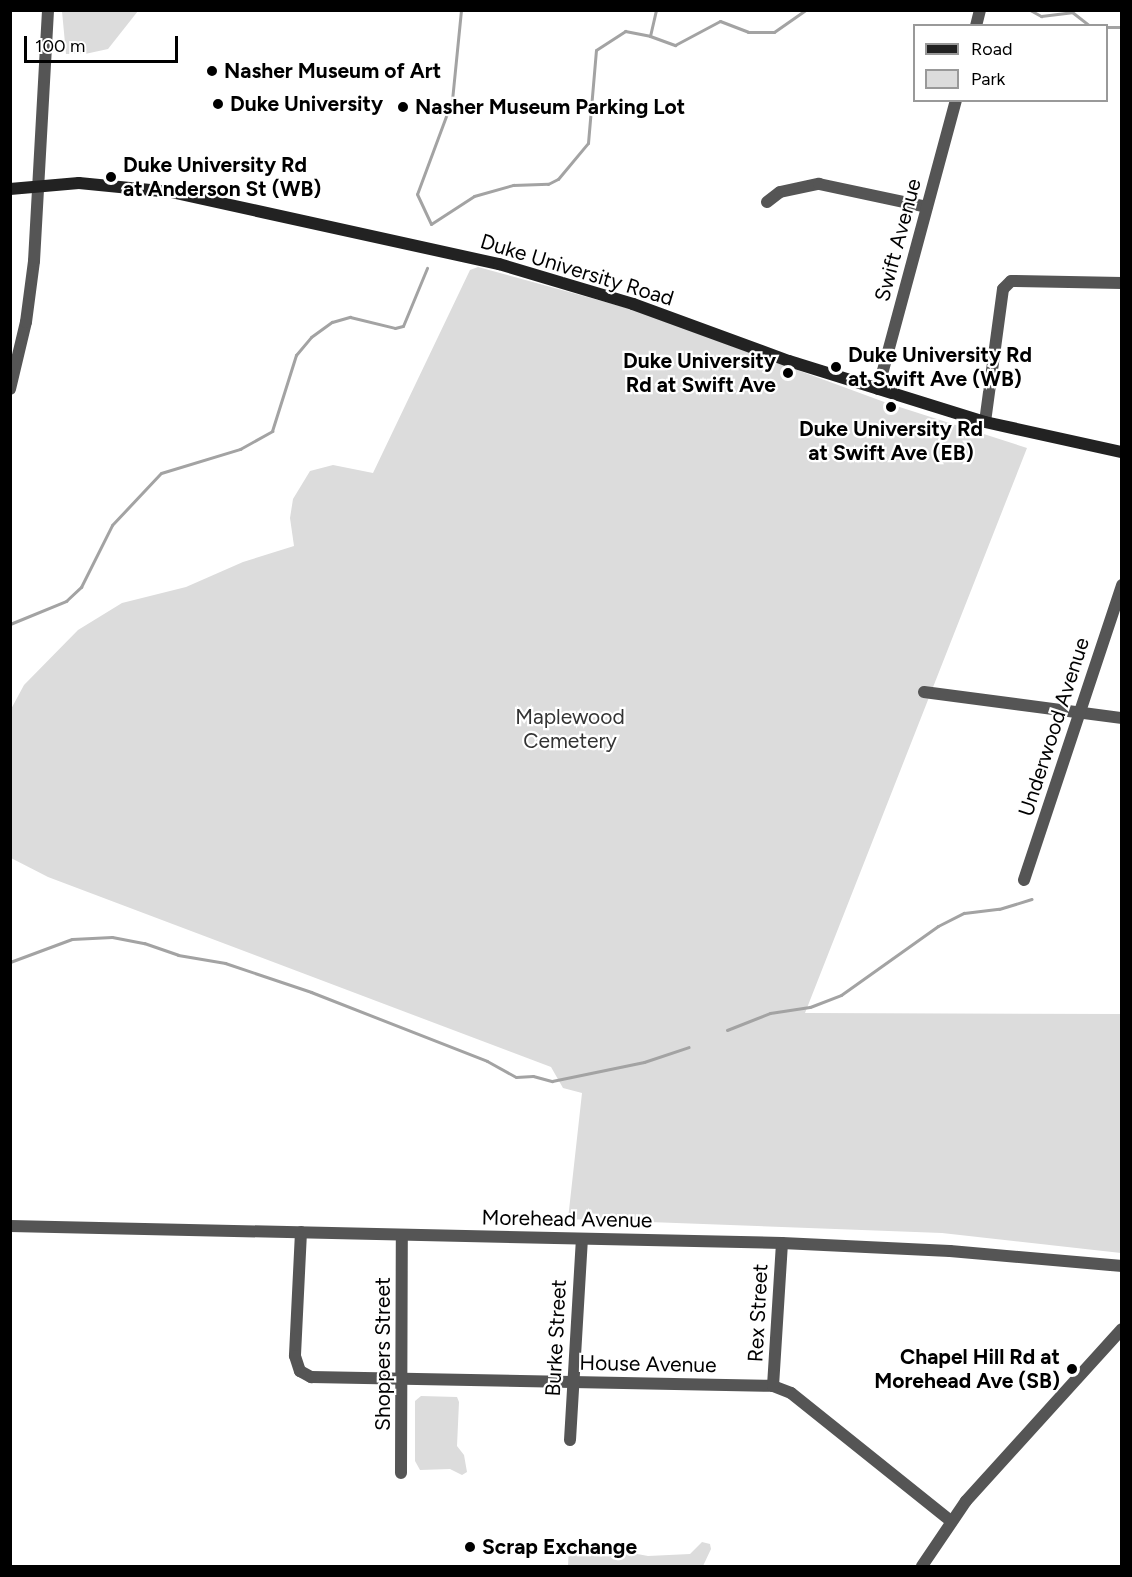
<!DOCTYPE html>
<style>
body{margin:0}
#map{position:relative;width:1132px;height:1577px;overflow:hidden;background:#fff;font-family:Figtree,sans-serif}
div>[style]{position:absolute}
.green>*{inset:0;background:#dcdcdc}
.stream>*{height:3px;margin:-1.5px;padding:0 1.5px;transform-origin:1.5px;border-radius:1.5px;background:#a3a3a3}
.minor>*{height:12px;margin:-6px;padding:0 6px;transform-origin:6px;border-radius:6px;background:#555}
.tertiary>*{height:12px;margin:-6px;padding:0 6px;transform-origin:6px;border-radius:6px;background:#555}
.secondary>*{height:12px;margin:-6px;padding:0 6px;transform-origin:6px;border-radius:6px;background:#222}
.dots>*{width:16px;height:16px;translate:-50% -50%;box-sizing:border-box;border:3px solid #fff;border-radius:50%}
span{translate:-50% -50%;white-space:nowrap;text-align:center;line-height:1.15;-webkit-text-stroke:4.5px #fff;paint-order:stroke}
.poi-label{font-size:21px;color:#000;font-weight:700}
.left{translate:0 -50%;text-align:left}
.right{translate:-100% -50%;text-align:right}
.street-label{font-size:21px;color:#000}
.park-label{font-size:21px;color:#333}
.frame{position:absolute;inset:0;border:12px solid #000;pointer-events:none}
.legend{position:absolute;left:913px;top:24px;width:195px;height:78px;box-sizing:border-box;background:#fff;border:2px solid #999;margin:0;padding:8px 10px;list-style:none;font-size:18px;color:#000}
.legend li{display:flex;align-items:center;gap:12px;height:30px}
.legend b{width:30px;border:2px solid #999}
.scale{position:absolute;left:24px;top:36px;width:154px;height:27px;box-sizing:border-box;border:3px solid #000;border-top:0;padding-left:8px;font-size:18px;line-height:21px;white-space:nowrap;color:#000;-webkit-text-stroke:4px #fff;paint-order:stroke}
</style>
<div id="map">
<div class="green">
<div style="clip-path:polygon(62px 11px,62px 10px,138px 11px,108px 49px,85px 54px,66px 54px)"></div>
<div style="clip-path:polygon(478px 267px,631px 309px,887px 403px,1027px 448px,805px 1013px,1121px 1014px,1121px 1253px,942px 1233px,568px 1219px,582px 1093px,563px 1088px,551px 1067px,48px 877px,11px 858px,10px 711px,24px 685px,78px 630px,122px 603px,186px 587px,243px 562px,294px 546px,290px 518px,293px 499px,310px 471px,333px 465px,373px 473px,470px 270px)"></div>
<div style="clip-path:polygon(421px 1396px,457px 1397px,459px 1402px,457px 1446px,464px 1455px,467px 1472px,462px 1475px,450px 1469px,420px 1470px,415px 1461px,415px 1401px)"></div>
<div style="clip-path:polygon(573px 1542px,648px 1556px,690px 1554px,702px 1542px,710px 1544px,711px 1549px,703px 1566px,568px 1566px,569px 1546px)"></div>
</div>
<div class="stream">
<div style="left:461px;top:10px;width:90px;rotate:95.7deg"></div>
<div style="left:452px;top:100px;width:100px;rotate:110.4deg"></div>
<div style="left:417px;top:194px;width:33px;rotate:65deg"></div>
<div style="left:431px;top:224px;width:51px;rotate:-33.1deg"></div>
<div style="left:474px;top:196px;width:41px;rotate:-15.8deg"></div>
<div style="left:513px;top:185px;width:35px;rotate:-2deg"></div>
<div style="left:548px;top:184px;width:11px;rotate:-27deg"></div>
<div style="left:558px;top:179px;width:47px;rotate:-50.2deg"></div>
<div style="left:588px;top:143px;width:93px;rotate:-85.1deg"></div>
<div style="left:596px;top:50px;width:35px;rotate:-33deg"></div>
<div style="left:625px;top:31px;width:25px;rotate:11deg"></div>
<div style="left:650px;top:36px;width:27px;rotate:-77deg"></div>
<div style="left:1030px;top:10px;width:13px;rotate:29deg"></div>
<div style="left:1041px;top:16px;width:31px;rotate:-7deg"></div>
<div style="left:1072px;top:12px;width:23px;rotate:38deg"></div>
<div style="left:1106px;top:27px;width:16px"></div>
<div style="left:650px;top:36px;width:27px;rotate:20deg"></div>
<div style="left:675px;top:45px;width:51px;rotate:-28.1deg"></div>
<div style="left:720px;top:21px;width:30px;rotate:21deg"></div>
<div style="left:748px;top:32px;width:26px"></div>
<div style="left:774px;top:32px;width:38px;rotate:-35deg"></div>
<div style="left:10px;top:624px;width:61px;rotate:-22.3deg"></div>
<div style="left:66px;top:601px;width:21px;rotate:-43deg"></div>
<div style="left:81px;top:587px;width:69px;rotate:-63.4deg"></div>
<div style="left:112px;top:525px;width:71px;rotate:-46.7deg"></div>
<div style="left:161px;top:473px;width:83px;rotate:-16.9deg"></div>
<div style="left:240px;top:449px;width:37px;rotate:-29deg"></div>
<div style="left:272px;top:431px;width:80px;rotate:-72.5deg"></div>
<div style="left:296px;top:355px;width:23px;rotate:-50deg"></div>
<div style="left:311px;top:337px;width:26px;rotate:-36deg"></div>
<div style="left:332px;top:322px;width:19px;rotate:-16deg"></div>
<div style="left:350px;top:317px;width:46px;rotate:13.7deg"></div>
<div style="left:395px;top:328px;width:8px;rotate:-14deg"></div>
<div style="left:403px;top:326px;width:63px;rotate:-67.5deg"></div>
<div style="left:10px;top:962px;width:66px;rotate:-20.4deg"></div>
<div style="left:72px;top:939px;width:40px;rotate:-2.9deg"></div>
<div style="left:112px;top:937px;width:33px;rotate:11deg"></div>
<div style="left:144px;top:943px;width:36px;rotate:19deg"></div>
<div style="left:178px;top:955px;width:48px;rotate:9.7deg"></div>
<div style="left:225px;top:963px;width:91px;rotate:18.6deg"></div>
<div style="left:311px;top:992px;width:189px;rotate:21.4deg"></div>
<div style="left:487px;top:1061px;width:33px;rotate:29deg"></div>
<div style="left:516px;top:1077px;width:17px;rotate:-3deg"></div>
<div style="left:533px;top:1076px;width:20px;rotate:15deg"></div>
<div style="left:552px;top:1081px;width:94px;rotate:-11.7deg"></div>
<div style="left:644px;top:1062px;width:47px;rotate:-18.4deg"></div>
<div style="left:727px;top:1030px;width:46px;rotate:-21.6deg"></div>
<div style="left:770px;top:1013px;width:40px;rotate:-8.5deg"></div>
<div style="left:810px;top:1007px;width:33px;rotate:-21deg"></div>
<div style="left:841px;top:995px;width:119px;rotate:-35.4deg"></div>
<div style="left:938px;top:926px;width:29px;rotate:-27deg"></div>
<div style="left:964px;top:913px;width:35px;rotate:-7deg"></div>
<div style="left:999px;top:909px;width:34px;rotate:-17deg"></div>
</div>
<div class="minor">
<div style="left:767px;top:202px;width:16px;rotate:-38deg"></div>
<div style="left:780px;top:192px;width:40px;rotate:-12deg"></div>
<div style="left:819px;top:184px;width:110px;rotate:12deg"></div>
<div style="left:985px;top:422px;width:134px;rotate:-82.3deg"></div>
<div style="left:1003px;top:289px;width:11px;rotate:-45deg"></div>
<div style="left:1011px;top:281px;width:111px;rotate:1deg"></div>
<div style="left:924px;top:692px;width:200px;rotate:7.5deg"></div>
<div style="left:1024px;top:880px;width:311px;rotate:-71.6deg"></div>
<div style="left:301px;top:1232px;width:124px;rotate:92.8deg"></div>
<div style="left:295px;top:1356px;width:16px;rotate:72deg"></div>
<div style="left:300px;top:1371px;width:13px;rotate:29deg"></div>
<div style="left:311px;top:1377px;width:462px;rotate:1.1deg"></div>
<div style="left:773px;top:1386px;width:19px;rotate:21deg"></div>
<div style="left:791px;top:1393px;width:205px;rotate:38.7deg"></div>
<div style="left:773px;top:1386px;width:143px;rotate:-86.4deg"></div>
<div style="left:570px;top:1440px;width:201px;rotate:-86.6deg"></div>
<div style="left:401px;top:1473px;width:238px;rotate:-89.8deg"></div>
</div>
<div class="tertiary">
<div style="left:976px;top:26px;width:16px;rotate:-76deg"></div>
<div style="left:10px;top:389px;width:69px;rotate:-76.6deg"></div>
<div style="left:26px;top:322px;width:62px;rotate:-82.5deg"></div>
<div style="left:34px;top:261px;width:251px;rotate:-86.8deg"></div>
<div style="left:878px;top:389px;width:299px;rotate:-74.9deg"></div>
<div style="left:10px;top:1226px;width:772px;rotate:1.26deg"></div>
<div style="left:782px;top:1243px;width:168px;rotate:2.7deg"></div>
<div style="left:950px;top:1251px;width:173px;rotate:5deg"></div>
<div style="left:922px;top:1566px;width:78px;rotate:-55.9deg"></div>
<div style="left:966px;top:1501px;width:232px;rotate:-47.8deg"></div>
</div>
<div class="secondary">
<div style="left:10px;top:189px;width:69px;rotate:-5deg"></div>
<div style="left:79px;top:183px;width:92px;rotate:5.6deg"></div>
<div style="left:171px;top:192px;width:336px;rotate:12.4deg"></div>
<div style="left:499px;top:264px;width:140px;rotate:16.6deg"></div>
<div style="left:633px;top:304px;width:166px;rotate:20.1deg"></div>
<div style="left:789px;top:361px;width:205px;rotate:17.3deg"></div>
<div style="left:985px;top:422px;width:140px;rotate:12.4deg"></div>
</div>
<div class="dots">
<div style="left:212px;top:71px;background:#000"></div>
<div style="left:218px;top:104px;background:#000"></div>
<div style="left:403px;top:107px;background:#000"></div>
<div style="left:111px;top:177px;background:#000"></div>
<div style="left:836px;top:367px;background:#000"></div>
<div style="left:788px;top:373px;background:#000"></div>
<div style="left:891px;top:407px;background:#000"></div>
<div style="left:1072px;top:1369px;background:#000"></div>
<div style="left:470px;top:1547px;background:#000"></div>
</div>
<div class="poi-label">
<span class="left" style="left:224px;top:71px">Nasher Museum of Art</span>
<span class="left" style="left:230px;top:104px">Duke University</span>
<span class="left" style="left:415px;top:107px">Nasher Museum Parking Lot</span>
<span class="left" style="left:123px;top:177px">Duke University Rd<br>at Anderson St (WB)</span>
<span class="left" style="left:848px;top:367px">Duke University Rd<br>at Swift Ave (WB)</span>
<span class="right" style="left:776px;top:373px">Duke University<br>Rd at Swift Ave</span>
<span style="left:891px;top:441px">Duke University Rd<br>at Swift Ave (EB)</span>
<span class="right" style="left:1060px;top:1369px">Chapel Hill Rd at<br>Morehead Ave (SB)</span>
<span class="left" style="left:482px;top:1547px">Scrap Exchange</span>
</div>
<div class="street-label">
<span style="left:898px;top:240px;rotate:-75deg">Swift Avenue</span>
<span style="left:577px;top:270px;rotate:17deg">Duke University Road</span>
<span style="left:1054px;top:727px;rotate:-72deg">Underwood Avenue</span>
<span style="left:567px;top:1219px;rotate:1deg">Morehead Avenue</span>
<span style="left:758px;top:1313px;rotate:-87deg">Rex Street</span>
<span style="left:556px;top:1338px;rotate:-87deg">Burke Street</span>
<span style="left:383px;top:1354px;rotate:-90deg">Shoppers Street</span>
<span style="left:648px;top:1364px;rotate:1deg">House Avenue</span>
</div>
<div class="park-label">
<span style="left:570px;top:729px">Maplewood<br>Cemetery</span>
</div>
<div class="frame"></div>
<ul class="legend">
<li><b style="height:8px;background:#222"></b>Road</li>
<li><b style="height:16px;background:#dcdcdc"></b>Park</li>
</ul>
<div class="scale">100 m</div>
</div>
